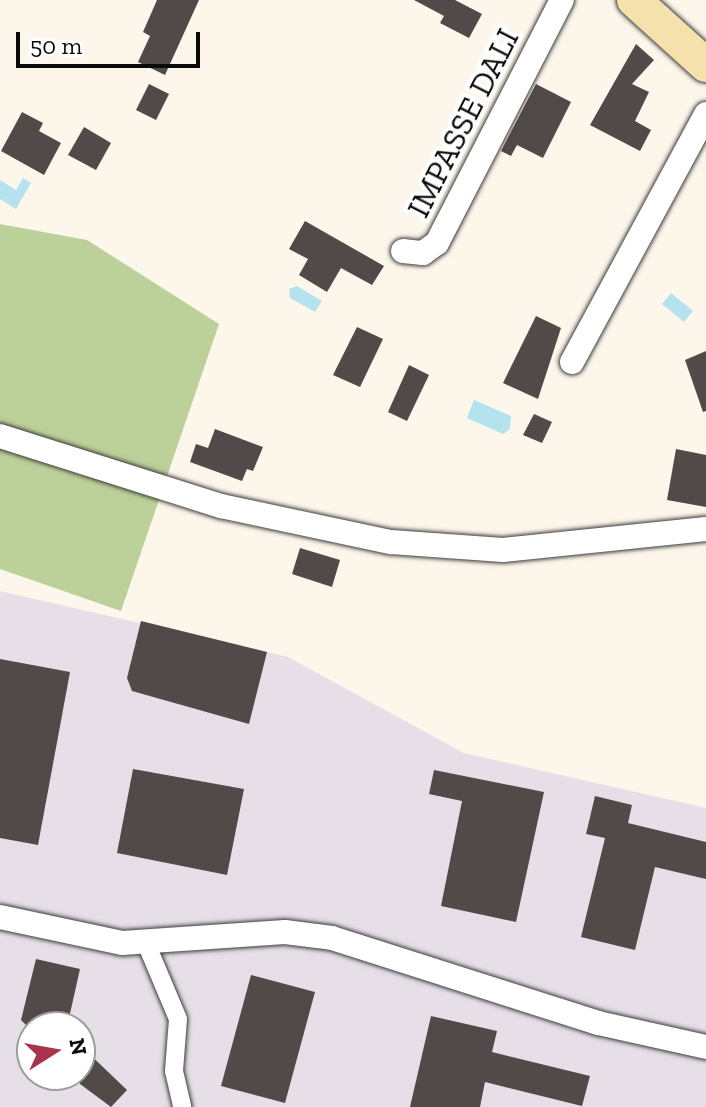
<!DOCTYPE html>
<style>
body{margin:0}
#map{position:relative;width:706px;height:1107px;overflow:hidden;background:#fdf6ea;font-family:"Zilla Slab",serif}
div>[style]{position:absolute}
.industrial>*{inset:0;background:#e6dfe8}
.forest>*{inset:0;background:#bcd199}
.water>*{inset:0;background:#b4e2ee}
.building>*{inset:0;background:#514a48}
.roads{filter:drop-shadow(0 0 2px #3d3d3d) drop-shadow(0 0 2px #3d3d3d)}
.pedestrian>*{height:18px;margin:-9px;padding:0 9px;transform-origin:9px;border-radius:9px;background:#fff}
.minor>*{height:24px;margin:-12px;padding:0 12px;transform-origin:12px;border-radius:12px;background:#fff}
.secondary>*{height:34px;margin:-17px;padding:0 17px;transform-origin:17px;border-radius:17px;background:#f5e1ac}
span{translate:-50% -50%;white-space:nowrap;text-align:center;line-height:1.15;-webkit-text-stroke:8px #fff;paint-order:stroke}
.street-label{font-size:32px;color:#0a0a0a}
.north{position:absolute;left:16px;top:1011px;width:80px;height:80px;box-sizing:border-box;background:#fff;border:2px solid #9d9d9d;border-radius:50%;rotate:79deg;font-size:22px;font-weight:700;line-height:32px;text-align:center;color:#0a0a0a}
.north::after{content:'';display:block;margin:auto;width:28px;height:36px;background:#a9334d;clip-path:polygon(50% 0,100% 100%,50% 72%,0 100%)}
.scale{position:absolute;left:16px;top:32px;width:184px;height:36px;box-sizing:border-box;border:4px solid #0a0a0a;border-top:0;padding-left:10px;font-size:24px;line-height:28px;white-space:nowrap;color:#0a0a0a;-webkit-text-stroke:6px #fff;paint-order:stroke}
</style>
<div id="map">
<div class="industrial">
<div style="clip-path:polygon(evenodd,0 591px,288px 657px,464px 753px,706px 808px,706px 1107px,0 1107px,0 591px,32px 1027px,80px 1027px,80px 1075px,32px 1075px,32px 1027px)"></div>
</div>
<div class="forest">
<div style="clip-path:polygon(0 224px,87px 240px,219px 324px,121px 611px,0 569px)"></div>
</div>
<div class="water">
<div style="clip-path:polygon(23px 178px,31px 183px,16px 209px,0 199px,0 180px,16px 190px)"></div>
<div style="clip-path:polygon(297px 286px,322px 301px,315px 312px,290px 298px,289px 289px)"></div>
<div style="clip-path:polygon(671px 293px,693px 311px,684px 322px,662px 304px)"></div>
<div style="clip-path:polygon(474px 400px,511px 416px,510px 429px,503px 434px,467px 418px)"></div>
</div>
<div class="building">
<div style="clip-path:polygon(157px 0,199px 0,165px 75px,138px 62px,150px 36px,143px 32px)"></div>
<div style="clip-path:polygon(414px 0,455px 0,482px 14px,469px 38px,440px 23px,444px 16px)"></div>
<div style="clip-path:polygon(636px 44px,654px 60px,632px 84px,649px 92px,635px 121px,651px 130px,640px 151px,590px 125px)"></div>
<div style="clip-path:polygon(149px 84px,169px 94px,156px 120px,136px 110px)"></div>
<div style="clip-path:polygon(536px 84px,571px 102px,543px 158px,517px 145px,511px 156px,501px 151px)"></div>
<div style="clip-path:polygon(22px 112px,43px 123px,39px 131px,61px 143px,44px 175px,1px 151px)"></div>
<div style="clip-path:polygon(84px 127px,111px 143px,96px 170px,68px 155px)"></div>
<div style="clip-path:polygon(305px 221px,384px 266px,372px 285px,341px 268px,327px 292px,299px 275px,308px 259px,289px 249px)"></div>
<div style="clip-path:polygon(536px 316px,561px 328px,538px 399px,503px 383px)"></div>
<div style="clip-path:polygon(357px 327px,383px 339px,360px 387px,333px 375px)"></div>
<div style="clip-path:polygon(706px 351px,706px 411px,703px 412px,685px 360px)"></div>
<div style="clip-path:polygon(409px 365px,429px 375px,407px 421px,388px 412px)"></div>
<div style="clip-path:polygon(534px 414px,552px 422px,542px 443px,523px 435px)"></div>
<div style="clip-path:polygon(215px 429px,263px 447px,253px 471px,247px 469px,242px 481px,190px 462px,196px 444px,208px 448px)"></div>
<div style="clip-path:polygon(676px 449px,706px 455px,706px 507px,667px 500px)"></div>
<div style="clip-path:polygon(300px 548px,340px 560px,332px 587px,292px 574px)"></div>
<div style="clip-path:polygon(141px 621px,267px 652px,249px 724px,132px 691px,127px 678px)"></div>
<div style="clip-path:polygon(0 659px,70px 672px,38px 845px,0 838px)"></div>
<div style="clip-path:polygon(133px 769px,244px 789px,227px 875px,117px 853px)"></div>
<div style="clip-path:polygon(434px 770px,544px 792px,516px 922px,441px 906px,462px 801px,429px 794px)"></div>
<div style="clip-path:polygon(595px 796px,632px 805px,628px 823px,706px 842px,706px 879px,655px 867px,635px 950px,581px 937px,605px 838px,586px 834px)"></div>
<div style="clip-path:polygon(36px 959px,80px 969px,67px 1027px,28px 1027px,21px 1020px)"></div>
<div style="clip-path:polygon(251px 975px,315px 992px,285px 1103px,221px 1086px)"></div>
<div style="clip-path:polygon(431px 1016px,497px 1031px,492px 1052px,590px 1076px,582px 1106px,485px 1082px,480px 1107px,410px 1107px)"></div>
<div style="clip-path:polygon(80px 1045px,127px 1090px,111px 1107px,80px 1084px)"></div>
</div>
<div class="roads">
<div class="pedestrian">
<div style="left:146px;top:943px;width:82px;rotate:67.2deg"></div>
<div style="left:178px;top:1019px;width:52px;rotate:94.4deg"></div>
<div style="left:174px;top:1071px;width:37px;rotate:77deg"></div>
</div>
<div class="minor">
<div style="left:403px;top:251px;width:20px;rotate:6deg"></div>
<div style="left:423px;top:253px;width:17px;rotate:-36deg"></div>
<div style="left:437px;top:243px;width:273px;rotate:-62.8deg"></div>
<div style="left:572px;top:362px;width:282px;rotate:-61.6deg"></div>
<div style="left:0;top:436px;width:232px;rotate:17.6deg"></div>
<div style="left:221px;top:506px;width:174px;rotate:12deg"></div>
<div style="left:391px;top:542px;width:112px;rotate:4.1deg"></div>
<div style="left:503px;top:550px;width:204px;rotate:-5.9deg"></div>
<div style="left:0;top:917px;width:125px;rotate:12deg"></div>
<div style="left:122px;top:943px;width:163px;rotate:-3.9deg"></div>
<div style="left:285px;top:932px;width:47px;rotate:7.3deg"></div>
<div style="left:332px;top:938px;width:279px;rotate:17.7deg"></div>
<div style="left:598px;top:1023px;width:111px;rotate:12.5deg"></div>
</div>
<div class="secondary">
<div style="left:634px;top:0;width:97px;rotate:42.1deg"></div>
</div>
</div>
<div class="street-label">
<span style="left:463px;top:123px;rotate:-63deg">IMPASSE DALI</span>
</div>
<div class="north">N</div>
<div class="scale">50 m</div>
</div>
